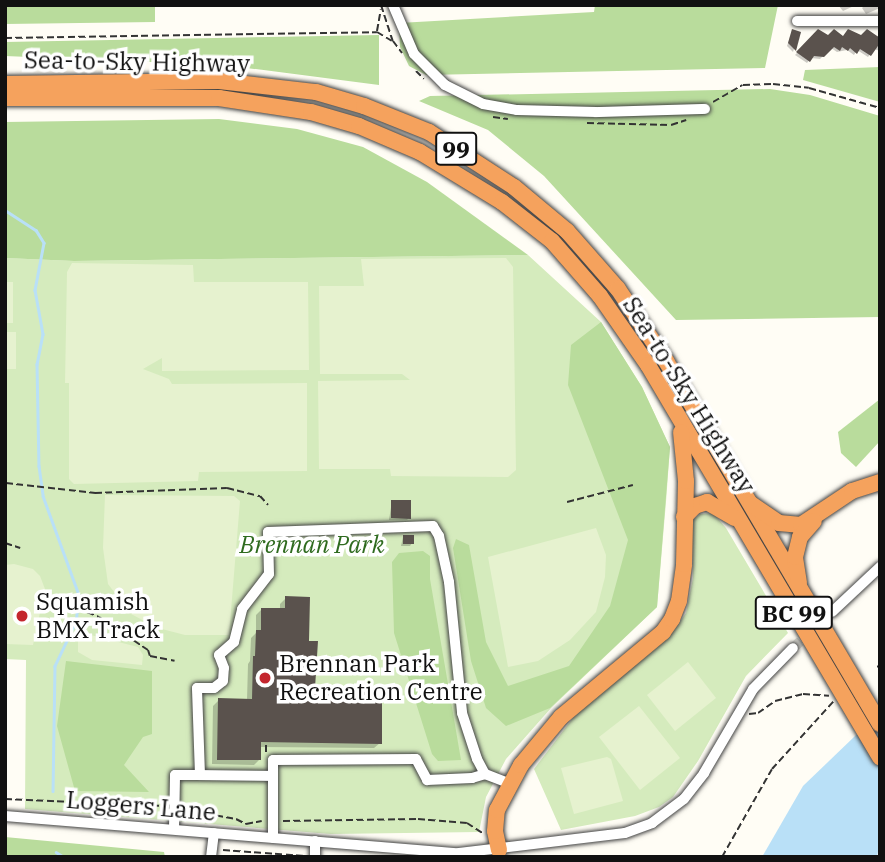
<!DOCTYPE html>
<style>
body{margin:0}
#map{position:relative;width:885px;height:862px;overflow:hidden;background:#fffdf5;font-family:"IBM Plex Serif",serif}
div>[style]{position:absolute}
.green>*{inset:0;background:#d5ebbd}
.forest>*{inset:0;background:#b9dc9c}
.pitch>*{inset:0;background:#e6f2cf}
.water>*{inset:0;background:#b9e0f7}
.shadow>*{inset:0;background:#0003}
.stream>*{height:2.5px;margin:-1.25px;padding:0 1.25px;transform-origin:1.25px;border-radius:1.25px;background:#b9e0f7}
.building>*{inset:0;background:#5a524d}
.minor-tunnel>*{height:10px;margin-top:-5px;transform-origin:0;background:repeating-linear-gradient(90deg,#dbdad3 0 10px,transparent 0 15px)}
.path>*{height:2px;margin-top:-1px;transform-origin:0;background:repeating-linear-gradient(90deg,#333 0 7px,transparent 0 10.5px)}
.roads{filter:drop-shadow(0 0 2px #444) drop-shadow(0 0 2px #444)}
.minor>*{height:10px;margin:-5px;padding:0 5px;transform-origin:5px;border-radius:5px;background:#fff}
.highway>*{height:16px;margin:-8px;padding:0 8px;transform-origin:8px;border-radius:8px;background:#f5a25d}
.dots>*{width:19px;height:19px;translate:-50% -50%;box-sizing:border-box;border:4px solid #fff;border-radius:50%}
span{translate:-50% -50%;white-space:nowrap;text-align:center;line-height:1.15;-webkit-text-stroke:7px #fff;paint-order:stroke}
.shield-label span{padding:2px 5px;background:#fff;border:2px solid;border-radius:5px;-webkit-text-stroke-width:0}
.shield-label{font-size:23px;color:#111;font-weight:700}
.street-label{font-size:24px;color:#111}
.park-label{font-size:24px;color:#2f6b1f;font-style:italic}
.poi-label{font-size:24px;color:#111}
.left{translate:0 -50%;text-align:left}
.frame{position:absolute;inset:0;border:7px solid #111;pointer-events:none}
</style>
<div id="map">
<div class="green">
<div style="clip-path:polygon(528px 255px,601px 322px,642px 387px,670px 447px,666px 502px,657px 607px,551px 708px,506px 759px,486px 797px,479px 832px,331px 834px,25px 809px,26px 660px,5px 659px,5px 258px,74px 261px)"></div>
<div style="clip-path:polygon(713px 513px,726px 528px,788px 633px,746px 676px,698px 761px,673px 797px,659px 807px,635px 816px,561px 830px,534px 769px,573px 718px,604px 685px,675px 629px,686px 613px,693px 578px,692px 521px,700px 514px)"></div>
</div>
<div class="forest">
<div style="clip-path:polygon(5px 5px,155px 5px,155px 22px,5px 24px)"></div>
<div style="clip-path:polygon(595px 5px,778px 5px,765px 68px,426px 75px,409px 66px,400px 47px,399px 23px,594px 12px)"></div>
<div style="clip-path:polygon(379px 35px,379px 85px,224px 65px,5px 56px,5px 42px)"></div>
<div style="clip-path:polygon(880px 67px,880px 102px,803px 80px,805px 70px)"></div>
<div style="clip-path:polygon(770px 89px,810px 95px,880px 116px,880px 317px,676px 320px,544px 176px,488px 130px,419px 101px,430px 96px)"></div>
<div style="clip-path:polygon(219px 119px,297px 129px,363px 147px,427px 182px,528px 255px,74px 261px,5px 258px,5px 122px)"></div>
<div style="clip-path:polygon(601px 322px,642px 387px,670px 447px,657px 607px,550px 708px,506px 726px,486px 708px,471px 661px,453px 548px,456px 539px,469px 545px,486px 642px,508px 686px,569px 666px,610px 606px,628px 540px,568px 385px,571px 345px)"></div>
<div style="clip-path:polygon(880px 399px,880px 441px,856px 467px,841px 453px,838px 432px)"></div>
<div style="clip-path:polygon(423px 551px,430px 556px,430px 579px,461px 760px,438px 761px,432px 754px,394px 633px,392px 562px,399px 553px)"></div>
<div style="clip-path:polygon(66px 661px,152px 671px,152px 734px,143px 737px,124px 765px,149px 792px,75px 791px,57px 726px)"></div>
<div style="clip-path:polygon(5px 837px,164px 852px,165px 857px,5px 857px)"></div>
</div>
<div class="pitch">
<div style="clip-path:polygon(506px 258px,513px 267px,516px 470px,508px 477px,391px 476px,390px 469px,319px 469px,318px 381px,410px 380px,402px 374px,320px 374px,319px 286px,364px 286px,361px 259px)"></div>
<div style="clip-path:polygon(72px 263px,193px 265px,194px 282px,308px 282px,309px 370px,162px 371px,162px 358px,143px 369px,169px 379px,172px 384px,307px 383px,307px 471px,199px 472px,198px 481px,74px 484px,69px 479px,69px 383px,65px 383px,67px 272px)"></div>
<div style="clip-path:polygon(5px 282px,13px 282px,13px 323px,5px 323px)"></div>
<div style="clip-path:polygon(5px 332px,16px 332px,16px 369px,5px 369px)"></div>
<div style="clip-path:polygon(105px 495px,234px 496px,240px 501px,229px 635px,185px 635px,158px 628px,131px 614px,108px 584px,103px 548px)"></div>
<div style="clip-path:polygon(596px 528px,606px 555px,605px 577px,596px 612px,570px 640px,538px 661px,508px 667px,488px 557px)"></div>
<div style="clip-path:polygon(14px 564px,33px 569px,40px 576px,45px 589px,33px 645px,5px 644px,5px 565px)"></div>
<div style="clip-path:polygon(83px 633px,138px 647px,143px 655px,142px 665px,92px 660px,78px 652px,78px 639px)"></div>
<div style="clip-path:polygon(688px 662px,716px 698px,675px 731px,647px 695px)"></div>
<div style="clip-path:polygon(639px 706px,680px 758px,640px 790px,599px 737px)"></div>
<div style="clip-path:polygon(607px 757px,611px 759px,623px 801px,574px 814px,561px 768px)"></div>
</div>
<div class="water">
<div style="clip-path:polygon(880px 712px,880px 842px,877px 857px,762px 857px,803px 786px)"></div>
</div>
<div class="shadow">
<div style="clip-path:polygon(838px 5px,856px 5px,843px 11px)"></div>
<div style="clip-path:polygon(865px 5px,880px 5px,880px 8px,866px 14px,862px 8px)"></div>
<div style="clip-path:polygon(792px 31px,799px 33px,793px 52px,787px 46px)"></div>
<div style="clip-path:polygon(818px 31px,828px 37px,876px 37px,880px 34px,880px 51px,874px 49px,868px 57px,857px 50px,854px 55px,847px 50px,837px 52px,831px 48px,820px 59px,811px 58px,807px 63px,795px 55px)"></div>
<div style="clip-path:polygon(392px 501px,409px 518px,407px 520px,389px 520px)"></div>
<div style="clip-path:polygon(403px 537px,412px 543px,410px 546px,401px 546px)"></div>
<div style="clip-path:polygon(286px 598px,308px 643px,313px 689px,380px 743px,374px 748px,260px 747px,260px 759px,254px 765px,212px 764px,213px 706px,219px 700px,247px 700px,248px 664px,250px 661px,251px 638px,256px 633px,256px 615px,261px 610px,280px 610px,280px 604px)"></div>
</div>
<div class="stream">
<div style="left:5px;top:210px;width:37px;rotate:33deg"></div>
<div style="left:36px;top:230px;width:15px;rotate:58deg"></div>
<div style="left:44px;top:243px;width:48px;rotate:100.8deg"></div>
<div style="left:35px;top:290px;width:45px;rotate:79.7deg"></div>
<div style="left:43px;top:334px;width:31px;rotate:101deg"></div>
<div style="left:37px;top:364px;width:102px;rotate:88.9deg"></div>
<div style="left:39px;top:466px;width:30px;rotate:82deg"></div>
<div style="left:43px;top:496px;width:105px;rotate:70deg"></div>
<div style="left:79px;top:595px;width:27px;rotate:96deg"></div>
<div style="left:76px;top:622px;width:49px;rotate:115.5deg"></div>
<div style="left:55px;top:666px;width:125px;rotate:90.9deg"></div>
<div style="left:56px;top:852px;width:9px;rotate:32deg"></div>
</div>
<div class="building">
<div style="clip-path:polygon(792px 29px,801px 32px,796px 51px,788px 43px)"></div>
<div style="clip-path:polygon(818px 29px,828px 35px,834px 29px,843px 36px,848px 29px,861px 35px,867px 29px,880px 38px,880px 43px,871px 56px,860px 49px,857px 54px,850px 48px,848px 51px,842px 47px,840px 51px,834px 47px,824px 57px,814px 56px,810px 62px,796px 52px)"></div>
<div style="clip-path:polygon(391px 500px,411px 500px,411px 519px,391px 518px)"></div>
<div style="clip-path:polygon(403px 535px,414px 535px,414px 544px,403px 544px)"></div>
<div style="clip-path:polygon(285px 596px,310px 597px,309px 641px,318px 641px,315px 688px,382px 688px,382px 744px,261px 742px,261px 760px,217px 760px,218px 698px,252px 699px,253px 656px,255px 656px,256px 630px,261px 630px,261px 608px,285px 608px)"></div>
</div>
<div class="minor-tunnel">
<div style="left:793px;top:648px;width:53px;rotate:-42.7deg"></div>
</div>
<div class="path">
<div style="left:381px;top:5px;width:38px;rotate:72deg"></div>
<div style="left:393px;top:41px;width:15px;rotate:53deg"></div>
<div style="left:377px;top:31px;width:22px;rotate:-80deg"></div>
<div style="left:5px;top:38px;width:372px;rotate:-0.9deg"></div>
<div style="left:377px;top:32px;width:17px;rotate:31deg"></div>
<div style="left:416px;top:71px;width:11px;rotate:45deg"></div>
<div style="left:713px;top:102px;width:34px;rotate:-30deg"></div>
<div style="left:743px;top:85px;width:30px;rotate:-2deg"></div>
<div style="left:773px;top:84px;width:36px;rotate:6deg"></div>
<div style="left:809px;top:88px;width:74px;rotate:15.7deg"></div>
<div style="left:493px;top:117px;width:15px;rotate:8deg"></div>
<div style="left:587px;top:123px;width:84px;rotate:1.4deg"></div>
<div style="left:671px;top:125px;width:16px;rotate:-18deg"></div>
<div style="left:6px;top:483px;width:90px;rotate:6.4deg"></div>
<div style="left:95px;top:493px;width:132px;rotate:-2.2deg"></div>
<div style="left:227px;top:488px;width:34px;rotate:14deg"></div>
<div style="left:260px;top:496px;width:12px;rotate:48deg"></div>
<div style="left:567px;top:502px;width:68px;rotate:-14.4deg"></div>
<div style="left:5px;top:543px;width:16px;rotate:18deg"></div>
<div style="left:58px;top:600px;width:44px;rotate:22.5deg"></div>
<div style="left:99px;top:617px;width:59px;rotate:34deg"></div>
<div style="left:148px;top:650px;width:6px;rotate:72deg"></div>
<div style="left:150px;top:656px;width:25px;rotate:11deg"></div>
<div style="left:877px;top:667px;width:4px;rotate:-34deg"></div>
<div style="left:749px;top:714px;width:9px;rotate:-6deg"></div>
<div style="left:758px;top:713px;width:21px;rotate:-35deg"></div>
<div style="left:775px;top:701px;width:29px;rotate:-14deg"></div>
<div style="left:803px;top:694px;width:26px;rotate:4deg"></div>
<div style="left:266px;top:752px;width:10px;rotate:-90deg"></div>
<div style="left:5px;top:799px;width:160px;rotate:2.5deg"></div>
<div style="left:185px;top:810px;width:52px;rotate:10deg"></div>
<div style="left:236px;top:819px;width:11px;rotate:27deg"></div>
<div style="left:246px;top:824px;width:16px;rotate:-11deg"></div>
<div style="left:283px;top:821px;width:135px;rotate:-0.8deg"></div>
<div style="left:418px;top:819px;width:49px;rotate:4.7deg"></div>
<div style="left:467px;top:823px;width:20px;rotate:33deg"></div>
<div style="left:223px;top:850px;width:82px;rotate:4.2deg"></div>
<div style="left:722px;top:857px;width:101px;rotate:-60.4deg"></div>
<div style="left:772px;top:769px;width:91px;rotate:-47.7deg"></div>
</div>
<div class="roads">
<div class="minor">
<div style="left:393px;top:5px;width:53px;rotate:66.8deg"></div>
<div style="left:414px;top:54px;width:44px;rotate:45deg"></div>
<div style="left:445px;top:85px;width:42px;rotate:26.6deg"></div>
<div style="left:483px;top:104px;width:35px;rotate:10deg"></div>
<div style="left:517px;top:110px;width:79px;rotate:1.5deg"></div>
<div style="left:596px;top:112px;width:109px;rotate:-1.6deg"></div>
<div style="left:797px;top:21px;width:83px"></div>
<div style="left:832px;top:612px;width:66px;rotate:-43.2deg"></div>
<div style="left:200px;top:775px;width:73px;rotate:0.8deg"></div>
<div style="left:5px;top:816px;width:456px;rotate:4.7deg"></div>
<div style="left:459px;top:853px;width:167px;rotate:-6.9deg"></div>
<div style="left:625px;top:833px;width:29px;rotate:-20deg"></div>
<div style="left:652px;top:823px;width:40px;rotate:-37deg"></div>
<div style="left:684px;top:799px;width:33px;rotate:-52deg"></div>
<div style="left:704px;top:773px;width:97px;rotate:-59.7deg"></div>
<div style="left:753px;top:689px;width:57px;rotate:-45.7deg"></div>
<div style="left:174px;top:829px;width:54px;rotate:-88.9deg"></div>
<div style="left:175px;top:775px;width:25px"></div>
<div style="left:200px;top:775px;width:87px;rotate:-92deg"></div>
<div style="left:197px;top:688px;width:17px"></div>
<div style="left:214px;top:688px;width:11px;rotate:-38deg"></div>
<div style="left:223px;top:681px;width:13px;rotate:-86deg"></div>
<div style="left:224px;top:668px;width:14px;rotate:-111deg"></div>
<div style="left:219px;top:655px;width:20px;rotate:-41deg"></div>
<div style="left:234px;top:642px;width:34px;rotate:-76deg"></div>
<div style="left:242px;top:609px;width:44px;rotate:-52.4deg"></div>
<div style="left:269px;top:574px;width:42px;rotate:-91.4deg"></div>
<div style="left:268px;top:532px;width:165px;rotate:-2.1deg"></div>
<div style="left:433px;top:526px;width:12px;rotate:59deg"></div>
<div style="left:439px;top:536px;width:47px;rotate:77.7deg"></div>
<div style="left:449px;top:582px;width:132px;rotate:84.3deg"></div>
<div style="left:462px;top:713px;width:48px;rotate:71.9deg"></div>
<div style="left:477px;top:759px;width:17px;rotate:62deg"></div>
<div style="left:485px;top:774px;width:26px;rotate:21deg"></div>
<div style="left:273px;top:838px;width:78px;rotate:-90deg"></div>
<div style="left:273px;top:760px;width:143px;rotate:-0.4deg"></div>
<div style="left:416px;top:759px;width:24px;rotate:62deg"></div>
<div style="left:427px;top:780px;width:45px;rotate:-2.5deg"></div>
<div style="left:472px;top:778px;width:14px;rotate:-17deg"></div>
<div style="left:211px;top:857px;width:24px;rotate:-83deg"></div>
<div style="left:315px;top:857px;width:16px;rotate:-90deg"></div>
</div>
<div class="highway">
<div style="left:5px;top:84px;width:214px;rotate:-0.8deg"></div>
<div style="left:219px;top:81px;width:98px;rotate:6.5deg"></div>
<div style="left:316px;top:92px;width:50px;rotate:16.3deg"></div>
<div style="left:364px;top:106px;width:70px;rotate:21.8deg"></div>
<div style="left:429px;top:132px;width:101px;rotate:32.9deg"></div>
<div style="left:514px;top:187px;width:69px;rotate:39.7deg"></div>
<div style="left:567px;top:231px;width:77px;rotate:48.7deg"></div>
<div style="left:618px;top:289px;width:87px;rotate:56.3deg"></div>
<div style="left:666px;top:361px;width:421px;rotate:59.5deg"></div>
<div style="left:5px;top:98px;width:214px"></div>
<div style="left:219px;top:98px;width:93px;rotate:8.7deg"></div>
<div style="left:311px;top:112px;width:50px;rotate:16.3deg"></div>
<div style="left:359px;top:126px;width:66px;rotate:23.1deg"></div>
<div style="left:420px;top:152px;width:96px;rotate:31.4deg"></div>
<div style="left:502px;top:202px;width:63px;rotate:38deg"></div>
<div style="left:552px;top:241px;width:73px;rotate:48.9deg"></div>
<div style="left:600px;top:296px;width:84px;rotate:55.2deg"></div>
<div style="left:648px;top:365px;width:456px;rotate:59.4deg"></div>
<div style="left:751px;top:504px;width:34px;rotate:34deg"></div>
<div style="left:779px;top:523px;width:22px;rotate:5deg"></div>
<div style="left:801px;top:525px;width:61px;rotate:-33.7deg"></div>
<div style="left:852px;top:491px;width:29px;rotate:-18deg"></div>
<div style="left:684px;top:517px;width:16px;rotate:-45deg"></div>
<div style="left:695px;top:506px;width:13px;rotate:-18deg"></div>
<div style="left:707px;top:502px;width:32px;rotate:30deg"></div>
<div style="left:799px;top:583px;width:26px;rotate:-99deg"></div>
<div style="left:795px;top:557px;width:21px;rotate:-76deg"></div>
<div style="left:800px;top:537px;width:21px;rotate:-49deg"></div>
<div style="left:499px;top:850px;width:19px;rotate:-102deg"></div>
<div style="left:495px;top:831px;width:21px;rotate:-85deg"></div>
<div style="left:497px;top:810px;width:51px;rotate:-61.9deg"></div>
<div style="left:521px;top:765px;width:62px;rotate:-50.2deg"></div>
<div style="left:561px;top:717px;width:133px;rotate:-39.8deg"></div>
<div style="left:663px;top:632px;width:16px;rotate:-55deg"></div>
<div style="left:672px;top:619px;width:19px;rotate:-69deg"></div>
<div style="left:679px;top:601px;width:37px;rotate:-82deg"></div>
<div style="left:684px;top:564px;width:83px;rotate:-88.6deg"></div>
<div style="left:686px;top:481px;width:49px;rotate:-95.8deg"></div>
</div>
</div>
<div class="dots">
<div style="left:22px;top:616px;background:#c4262e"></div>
<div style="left:265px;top:678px;background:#c4262e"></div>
</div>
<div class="shield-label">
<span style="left:456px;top:149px">99</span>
<span style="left:794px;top:613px">BC 99</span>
</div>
<div class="street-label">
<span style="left:137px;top:62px;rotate:1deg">Sea-to-Sky Highway</span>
<span style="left:689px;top:395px;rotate:58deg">Sea-to-Sky Highway</span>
<span style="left:141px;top:806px;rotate:5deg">Loggers Lane</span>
</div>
<div class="park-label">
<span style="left:312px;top:545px">Brennan Park</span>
</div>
<div class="poi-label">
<span class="left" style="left:36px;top:616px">Squamish<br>BMX Track</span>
<span class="left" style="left:279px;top:678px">Brennan Park<br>Recreation Centre</span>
</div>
<div class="frame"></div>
</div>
